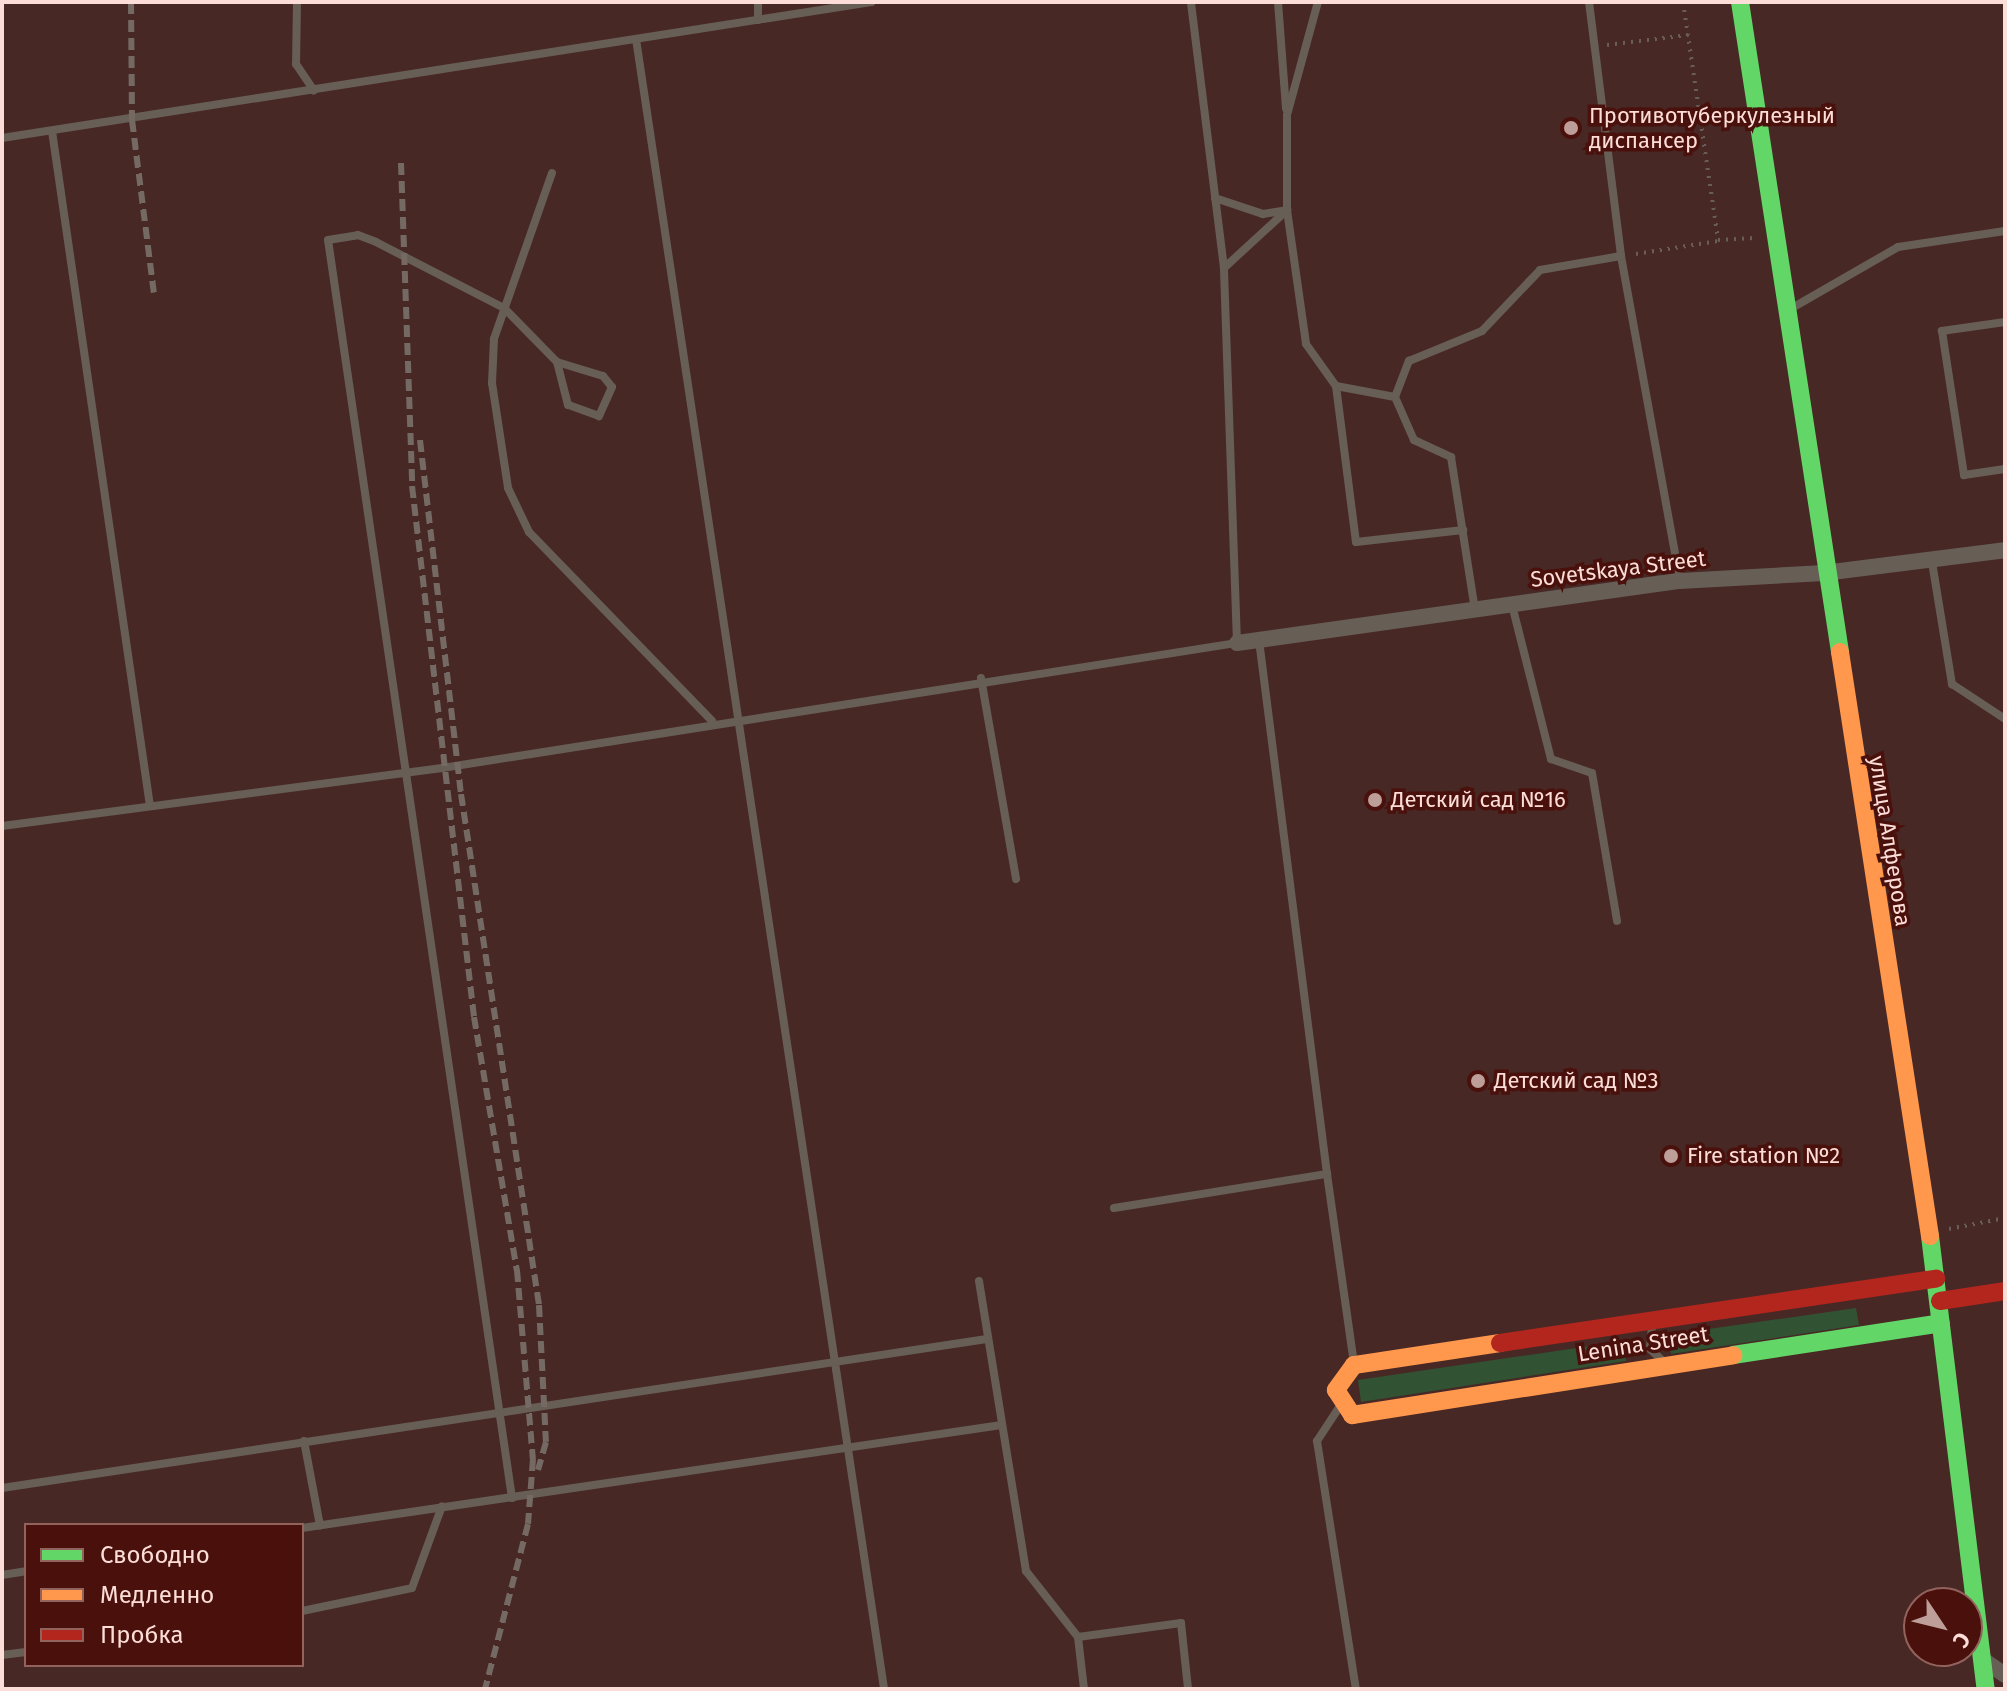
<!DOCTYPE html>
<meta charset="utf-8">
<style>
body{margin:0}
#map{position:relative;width:2007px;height:1691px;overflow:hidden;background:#472825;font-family:"Fira Sans",sans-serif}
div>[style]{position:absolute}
.green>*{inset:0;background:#315233}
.path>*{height:4px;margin-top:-2px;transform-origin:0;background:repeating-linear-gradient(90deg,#685d57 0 2px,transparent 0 8px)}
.lane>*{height:8px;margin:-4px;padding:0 4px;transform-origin:4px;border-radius:4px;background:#675e56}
.street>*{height:16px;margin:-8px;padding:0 8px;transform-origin:8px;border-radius:8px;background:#675e56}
.fast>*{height:18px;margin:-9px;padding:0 9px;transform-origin:9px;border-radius:9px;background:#63d668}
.slow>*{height:18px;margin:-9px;padding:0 9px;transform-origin:9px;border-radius:9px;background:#ff974d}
.jam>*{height:18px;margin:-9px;padding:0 9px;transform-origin:9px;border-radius:9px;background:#b3261e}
.rail>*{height:6px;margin-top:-3px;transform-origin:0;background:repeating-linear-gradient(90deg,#756963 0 12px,transparent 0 18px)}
.dots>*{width:22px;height:22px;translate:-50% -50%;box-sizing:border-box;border:4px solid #4a100b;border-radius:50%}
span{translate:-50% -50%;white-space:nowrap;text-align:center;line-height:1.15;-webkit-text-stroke:7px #4a100b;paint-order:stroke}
.poi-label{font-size:22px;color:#fdddd8}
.left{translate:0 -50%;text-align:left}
.street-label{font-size:22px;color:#fdddd8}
.frame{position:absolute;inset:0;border:4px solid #fdddd8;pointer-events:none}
.legend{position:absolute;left:24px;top:1523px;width:280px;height:144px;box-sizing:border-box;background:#4a100b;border:2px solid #92625d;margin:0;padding:10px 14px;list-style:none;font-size:24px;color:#fdddd8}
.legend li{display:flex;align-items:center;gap:16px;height:40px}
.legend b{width:40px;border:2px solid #92625d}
.north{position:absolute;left:1903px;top:1587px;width:80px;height:80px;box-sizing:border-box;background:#4a100b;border:2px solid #92625d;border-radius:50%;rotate:125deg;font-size:22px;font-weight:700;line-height:32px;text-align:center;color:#fdddd8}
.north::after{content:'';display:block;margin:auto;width:28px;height:36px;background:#bd9e99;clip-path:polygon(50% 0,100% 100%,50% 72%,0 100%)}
</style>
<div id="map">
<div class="green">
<div style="clip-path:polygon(1856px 1308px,1859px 1325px,1671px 1354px,1667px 1335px)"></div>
<div style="clip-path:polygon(1624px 1341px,1626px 1361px,1361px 1402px,1358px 1380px)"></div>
</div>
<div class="path">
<div style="left:1683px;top:2px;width:241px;rotate:81.6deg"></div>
<div style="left:1718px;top:240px;width:36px;rotate:-3deg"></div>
<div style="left:1607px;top:45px;width:82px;rotate:-7deg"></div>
<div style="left:1636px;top:254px;width:83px;rotate:-9deg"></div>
<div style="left:1949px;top:1229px;width:57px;rotate:-11.1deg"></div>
</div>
<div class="lane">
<div style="left:297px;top:2px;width:62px;rotate:90.9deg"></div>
<div style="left:296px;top:64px;width:32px;rotate:56deg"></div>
<div style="left:758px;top:2px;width:18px;rotate:90deg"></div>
<div style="left:1278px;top:2px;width:107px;rotate:85.7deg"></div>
<div style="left:1589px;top:2px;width:256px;rotate:82.8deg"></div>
<div style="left:1621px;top:256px;width:330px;rotate:79.7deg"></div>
<div style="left:636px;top:39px;width:1669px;rotate:81.45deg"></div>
<div style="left:52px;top:131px;width:682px;rotate:81.74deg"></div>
<div style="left:2px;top:138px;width:880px;rotate:-8.89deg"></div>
<div style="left:552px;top:173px;width:176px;rotate:109.3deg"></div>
<div style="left:494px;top:339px;width:44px;rotate:92.6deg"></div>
<div style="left:492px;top:383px;width:106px;rotate:81.3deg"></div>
<div style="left:508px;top:488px;width:49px;rotate:64.5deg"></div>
<div style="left:529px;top:532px;width:263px;rotate:45.9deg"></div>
<div style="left:1215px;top:198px;width:51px;rotate:18.4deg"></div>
<div style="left:1263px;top:214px;width:24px;rotate:-9deg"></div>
<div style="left:1287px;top:210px;width:135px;rotate:81.9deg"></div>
<div style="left:1306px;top:344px;width:52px;rotate:54.5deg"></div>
<div style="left:1336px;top:386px;width:157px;rotate:82.7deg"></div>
<div style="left:1356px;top:542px;width:108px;rotate:-6.4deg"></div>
<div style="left:1224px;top:268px;width:86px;rotate:-42.6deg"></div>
<div style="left:1287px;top:210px;width:95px;rotate:-90deg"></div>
<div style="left:1287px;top:115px;width:117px;rotate:-74.7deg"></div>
<div style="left:1792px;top:308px;width:122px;rotate:-29.9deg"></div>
<div style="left:1898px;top:247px;width:108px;rotate:-8.5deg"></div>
<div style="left:2005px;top:322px;width:64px;rotate:171.9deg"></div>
<div style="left:1942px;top:331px;width:146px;rotate:81.3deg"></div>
<div style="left:1964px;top:475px;width:41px;rotate:-8.3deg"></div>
<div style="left:1336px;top:386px;width:60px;rotate:10.6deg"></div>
<div style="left:1395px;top:397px;width:47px;rotate:66.2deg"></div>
<div style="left:1414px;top:440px;width:41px;rotate:24.7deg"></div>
<div style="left:1451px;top:457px;width:155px;rotate:81.1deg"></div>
<div style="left:1395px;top:397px;width:39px;rotate:-69deg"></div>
<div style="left:1409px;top:361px;width:79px;rotate:-22.3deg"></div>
<div style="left:1482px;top:331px;width:84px;rotate:-46.4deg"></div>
<div style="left:1540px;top:270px;width:82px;rotate:-9.8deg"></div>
<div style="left:1932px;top:562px;width:124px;rotate:80.7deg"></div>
<div style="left:1952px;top:684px;width:64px;rotate:33.4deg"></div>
<div style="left:1512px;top:605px;width:159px;rotate:75.8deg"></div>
<div style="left:1551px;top:759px;width:43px;rotate:18.9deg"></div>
<div style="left:1592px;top:773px;width:150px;rotate:80.4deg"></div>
<div style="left:981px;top:678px;width:204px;rotate:80.1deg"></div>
<div style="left:2px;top:826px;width:444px;rotate:-7.5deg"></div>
<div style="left:442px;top:768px;width:805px;rotate:-8.94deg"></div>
<div style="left:1237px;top:643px;width:375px;rotate:-92deg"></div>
<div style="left:1224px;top:268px;width:268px;rotate:-97.1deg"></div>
<div style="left:1327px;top:1174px;width:191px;rotate:81.9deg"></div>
<div style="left:1114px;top:1208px;width:216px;rotate:-9.1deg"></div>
<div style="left:1327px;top:1174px;width:538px;rotate:-97.26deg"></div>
<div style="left:979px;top:1281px;width:294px;rotate:80.8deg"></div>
<div style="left:1026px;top:1571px;width:84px;rotate:51.8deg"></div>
<div style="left:1652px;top:1326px;width:23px;rotate:95deg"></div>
<div style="left:1650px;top:1349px;width:18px;rotate:43deg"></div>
<div style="left:1340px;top:1406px;width:42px;rotate:123.3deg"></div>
<div style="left:1317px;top:1441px;width:251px;rotate:81.1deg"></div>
<div style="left:304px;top:1441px;width:86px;rotate:79.3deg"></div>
<div style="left:2px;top:1488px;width:996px;rotate:-8.6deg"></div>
<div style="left:512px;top:1498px;width:1271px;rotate:-98.32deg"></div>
<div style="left:328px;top:240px;width:30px;rotate:-9deg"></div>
<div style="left:358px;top:235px;width:19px;rotate:21deg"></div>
<div style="left:376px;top:242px;width:144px;rotate:27.3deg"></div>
<div style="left:504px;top:308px;width:76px;rotate:45.5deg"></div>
<div style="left:557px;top:362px;width:48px;rotate:16.9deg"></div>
<div style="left:603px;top:376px;width:14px;rotate:51deg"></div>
<div style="left:612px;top:387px;width:32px;rotate:114deg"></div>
<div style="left:599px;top:416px;width:33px;rotate:-160deg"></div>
<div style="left:568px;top:405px;width:44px;rotate:-104.3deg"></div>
<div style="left:302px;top:1528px;width:707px;rotate:-8.38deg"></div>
<div style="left:2px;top:1575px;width:24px;rotate:-9deg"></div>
<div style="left:302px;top:1611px;width:112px;rotate:-11.8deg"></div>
<div style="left:412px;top:1588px;width:87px;rotate:-69.9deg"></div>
<div style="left:2px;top:1655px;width:24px;rotate:-7deg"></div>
<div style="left:1084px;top:1689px;width:52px;rotate:-96.6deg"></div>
<div style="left:1078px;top:1637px;width:104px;rotate:-7.7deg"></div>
<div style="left:1181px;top:1623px;width:66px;rotate:83.9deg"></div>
</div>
<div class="street">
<div style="left:1237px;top:643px;width:447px;rotate:-8deg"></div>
<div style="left:1680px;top:581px;width:144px;rotate:-3.2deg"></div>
<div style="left:1824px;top:573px;width:182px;rotate:-7.2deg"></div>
<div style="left:1982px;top:1659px;width:28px;rotate:35deg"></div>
</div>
<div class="fast">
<div style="left:1740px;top:2px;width:658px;rotate:81.25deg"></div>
<div style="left:1930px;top:1236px;width:456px;rotate:83deg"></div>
<div style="left:1733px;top:1355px;width:210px;rotate:-8.7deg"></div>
</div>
<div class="slow">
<div style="left:1840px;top:652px;width:591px;rotate:81.24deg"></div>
<div style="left:1500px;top:1343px;width:148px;rotate:171.4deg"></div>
<div style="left:1354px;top:1365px;width:31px;rotate:126deg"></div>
<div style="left:1336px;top:1390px;width:30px;rotate:57deg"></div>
<div style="left:1352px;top:1415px;width:386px;rotate:-8.9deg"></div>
</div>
<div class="jam">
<div style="left:1940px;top:1301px;width:66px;rotate:-8.7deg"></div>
<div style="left:1500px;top:1343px;width:441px;rotate:-8.4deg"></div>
</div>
<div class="rail">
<div style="left:131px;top:2px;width:118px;rotate:89.5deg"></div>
<div style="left:132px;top:120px;width:174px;rotate:82.8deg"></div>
<div style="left:401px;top:163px;width:323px;rotate:88deg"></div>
<div style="left:412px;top:486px;width:535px;rotate:83.34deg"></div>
<div style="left:474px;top:1017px;width:257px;rotate:80.4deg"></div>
<div style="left:517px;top:1270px;width:190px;rotate:85.2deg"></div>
<div style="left:533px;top:1459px;width:65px;rotate:94.4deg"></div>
<div style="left:528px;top:1524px;width:171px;rotate:104.6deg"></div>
<div style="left:420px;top:440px;width:356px;rotate:83.4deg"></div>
<div style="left:461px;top:794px;width:517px;rotate:81.32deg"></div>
<div style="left:539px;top:1305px;width:137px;rotate:87.1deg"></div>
<div style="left:546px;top:1442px;width:29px;rotate:106deg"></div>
</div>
<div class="dots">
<div style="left:1571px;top:128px;background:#bd9e99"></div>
<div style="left:1375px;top:800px;background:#bd9e99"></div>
<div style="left:1478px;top:1081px;background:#bd9e99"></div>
<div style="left:1671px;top:1156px;background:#bd9e99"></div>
</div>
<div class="poi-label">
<span class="left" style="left:1589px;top:128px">Противотуберкулезный<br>диспансер</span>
<span class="left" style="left:1391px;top:800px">Детский сад №16</span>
<span class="left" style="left:1494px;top:1081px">Детский сад №3</span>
<span class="left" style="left:1687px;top:1156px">Fire station №2</span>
</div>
<div class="street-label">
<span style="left:1618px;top:569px;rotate:-7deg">Sovetskaya Street</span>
<span style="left:1890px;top:841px;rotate:81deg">улица Алферова</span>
<span style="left:1643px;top:1344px;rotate:-9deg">Lenina Street</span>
</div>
<div class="frame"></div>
<ul class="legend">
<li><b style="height:10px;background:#63d668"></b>Свободно</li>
<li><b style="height:10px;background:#ff974d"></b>Медленно</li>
<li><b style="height:10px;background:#b3261e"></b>Пробка</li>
</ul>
<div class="north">С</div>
</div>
